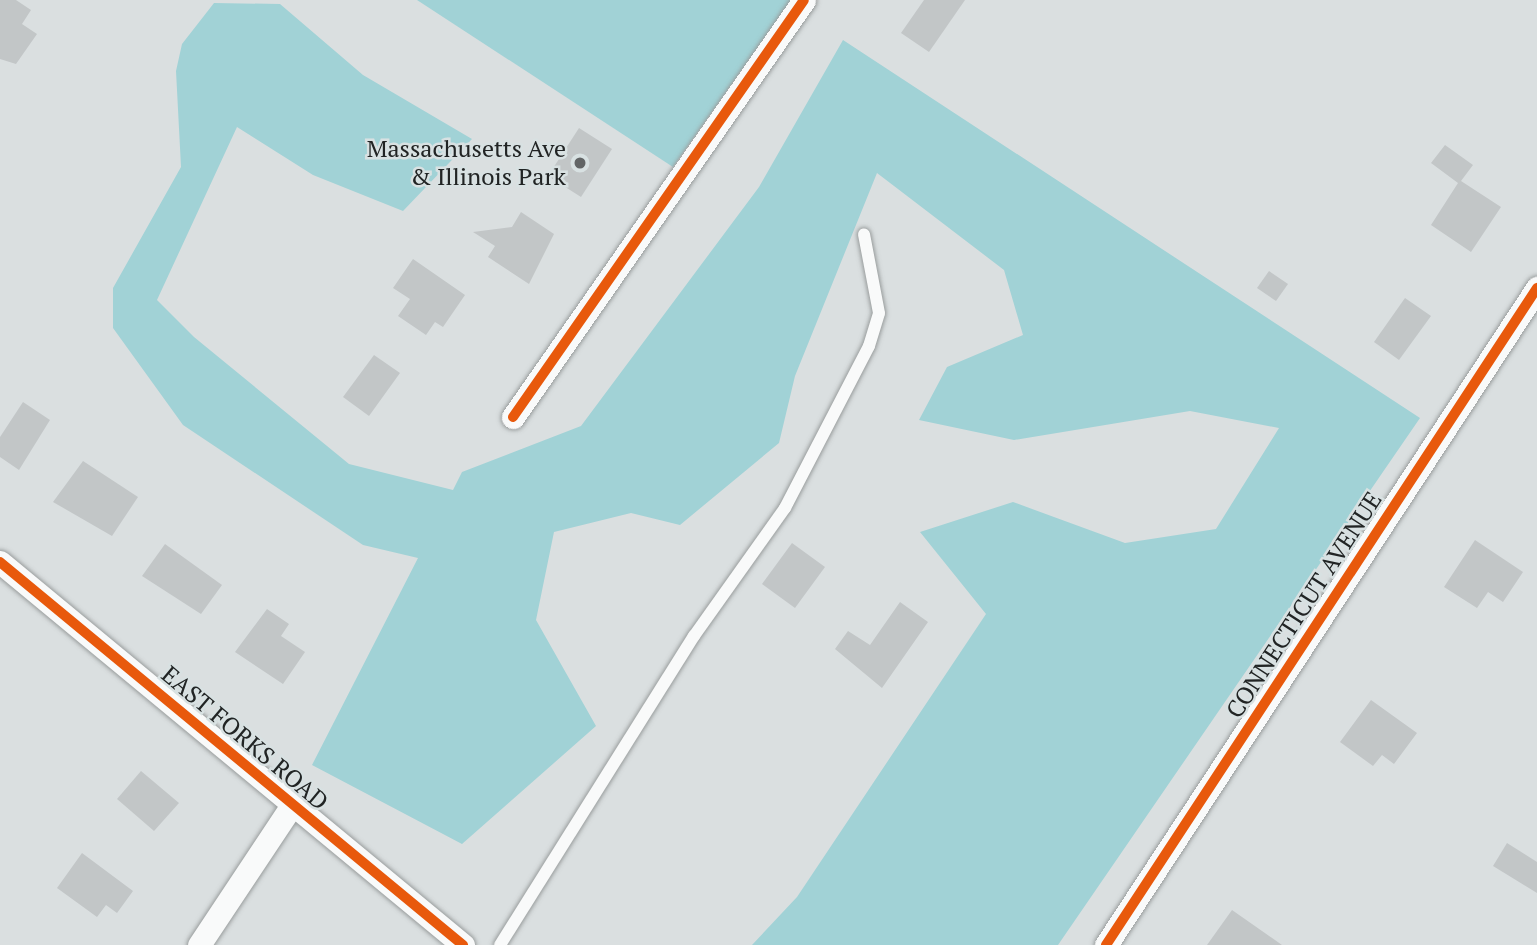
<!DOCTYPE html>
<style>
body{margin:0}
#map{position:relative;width:1537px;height:945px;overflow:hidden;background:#dadfe0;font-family:"PT Serif",serif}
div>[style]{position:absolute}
.green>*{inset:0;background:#a1d2d6}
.building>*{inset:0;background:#c2c6c7}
.roads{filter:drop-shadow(0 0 2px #999d9d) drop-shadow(0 0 2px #999d9d)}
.service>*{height:12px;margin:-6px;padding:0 6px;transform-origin:6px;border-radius:6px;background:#f9fafa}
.minor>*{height:23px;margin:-11.5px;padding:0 11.5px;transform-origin:11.5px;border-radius:11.5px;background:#f9fafa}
.cycleway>*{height:10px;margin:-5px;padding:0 5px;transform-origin:5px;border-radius:5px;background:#e8590c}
.dots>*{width:19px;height:19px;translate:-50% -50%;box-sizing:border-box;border:4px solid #d8e1e2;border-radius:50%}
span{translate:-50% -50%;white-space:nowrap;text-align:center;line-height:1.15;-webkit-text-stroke:5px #d8e1e2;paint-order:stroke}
.poi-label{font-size:24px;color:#212424}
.right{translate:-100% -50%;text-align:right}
.street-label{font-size:24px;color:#212424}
</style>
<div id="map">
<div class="green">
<div style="clip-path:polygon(417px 0,791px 0,673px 167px)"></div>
<div style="clip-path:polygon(214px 3px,280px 4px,363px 75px,472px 139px,403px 211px,313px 175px,237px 127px,157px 300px,194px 337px,349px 464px,453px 490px,462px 472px,581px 426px,759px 187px,843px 40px,1420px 418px,1058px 945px,752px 945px,797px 897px,986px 614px,920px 532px,1013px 502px,1125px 543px,1216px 529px,1279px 428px,1190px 411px,1014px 440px,919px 420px,947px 367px,1023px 335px,1004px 270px,877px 173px,795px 376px,779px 443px,680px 525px,631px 513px,554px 532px,536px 620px,596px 726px,462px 844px,312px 765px,418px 558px,363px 545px,183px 425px,113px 328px,113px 288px,181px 167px,176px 71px,182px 44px)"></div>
</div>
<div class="building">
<div style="clip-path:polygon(0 0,16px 0,31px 10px,22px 24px,37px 34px,16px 64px,0 59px)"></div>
<div style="clip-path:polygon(924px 0,965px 0,929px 52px,901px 33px)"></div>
<div style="clip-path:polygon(579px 128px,612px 149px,581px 197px,548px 176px)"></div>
<div style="clip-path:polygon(1445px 145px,1473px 165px,1461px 181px,1501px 207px,1471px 252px,1431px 225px,1458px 183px,1431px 163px)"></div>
<div style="clip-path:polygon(521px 212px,554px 234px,529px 284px,488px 257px,495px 246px,473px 232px,512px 227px)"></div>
<div style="clip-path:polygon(413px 259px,465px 295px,443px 327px,435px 322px,426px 335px,398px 316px,410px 299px,393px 288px)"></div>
<div style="clip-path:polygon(1269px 271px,1288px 284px,1276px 301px,1257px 288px)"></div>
<div style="clip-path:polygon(1405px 298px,1431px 316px,1399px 360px,1374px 342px)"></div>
<div style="clip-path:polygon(374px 355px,400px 373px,369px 416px,343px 397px)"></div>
<div style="clip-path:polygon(23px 402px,50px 420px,19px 470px,0 457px,0 437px)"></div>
<div style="clip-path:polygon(83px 461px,138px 497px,112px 536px,53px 502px)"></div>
<div style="clip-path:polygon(1475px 540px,1523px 572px,1503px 602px,1488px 592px,1477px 608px,1444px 587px)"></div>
<div style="clip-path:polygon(792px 543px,825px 567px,795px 608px,762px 584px)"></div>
<div style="clip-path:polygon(165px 544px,222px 585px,201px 614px,142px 576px)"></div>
<div style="clip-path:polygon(900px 602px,928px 622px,882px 688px,835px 649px,848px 631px,870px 645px)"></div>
<div style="clip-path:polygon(267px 609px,289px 624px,281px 636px,305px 652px,283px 684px,235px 652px)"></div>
<div style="clip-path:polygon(1371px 700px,1417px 733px,1394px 764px,1382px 755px,1373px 766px,1340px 742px)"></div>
<div style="clip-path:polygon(141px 771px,179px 803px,154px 831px,117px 799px)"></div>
<div style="clip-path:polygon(1507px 843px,1537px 862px,1537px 893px,1493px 866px)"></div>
<div style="clip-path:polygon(82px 853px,133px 891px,117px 913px,106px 905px,97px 917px,57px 888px)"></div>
<div style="clip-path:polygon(1232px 910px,1282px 945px,1207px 945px)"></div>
</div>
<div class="roads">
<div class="service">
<div style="left:500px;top:945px;width:365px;rotate:-57.9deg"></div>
<div style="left:694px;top:636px;width:157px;rotate:-54.6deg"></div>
<div style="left:785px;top:508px;width:182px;rotate:-62.6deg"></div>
<div style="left:869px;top:346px;width:34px;rotate:-73deg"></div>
<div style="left:879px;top:313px;width:80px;rotate:-100.8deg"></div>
</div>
<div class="minor">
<div style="left:513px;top:417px;width:508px;rotate:-55.09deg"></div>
<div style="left:0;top:562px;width:601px;rotate:39.6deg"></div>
<div style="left:199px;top:945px;width:168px;rotate:-56.4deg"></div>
<div style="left:1106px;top:945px;width:786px;rotate:-56.73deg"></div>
</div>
</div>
<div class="cycleway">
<div style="left:513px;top:417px;width:508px;rotate:-55.09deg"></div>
<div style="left:0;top:562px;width:601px;rotate:39.6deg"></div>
<div style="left:1106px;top:945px;width:786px;rotate:-56.73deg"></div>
</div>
<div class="dots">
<div style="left:580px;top:163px;background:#626566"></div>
</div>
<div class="poi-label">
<span class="right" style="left:566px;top:163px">Massachusetts Ave<br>&amp; Illinois Park</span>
</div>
<div class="street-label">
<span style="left:1304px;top:605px;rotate:-57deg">CONNECTICUT AVENUE</span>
<span style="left:245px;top:738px;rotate:40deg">EAST FORKS ROAD</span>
</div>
</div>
